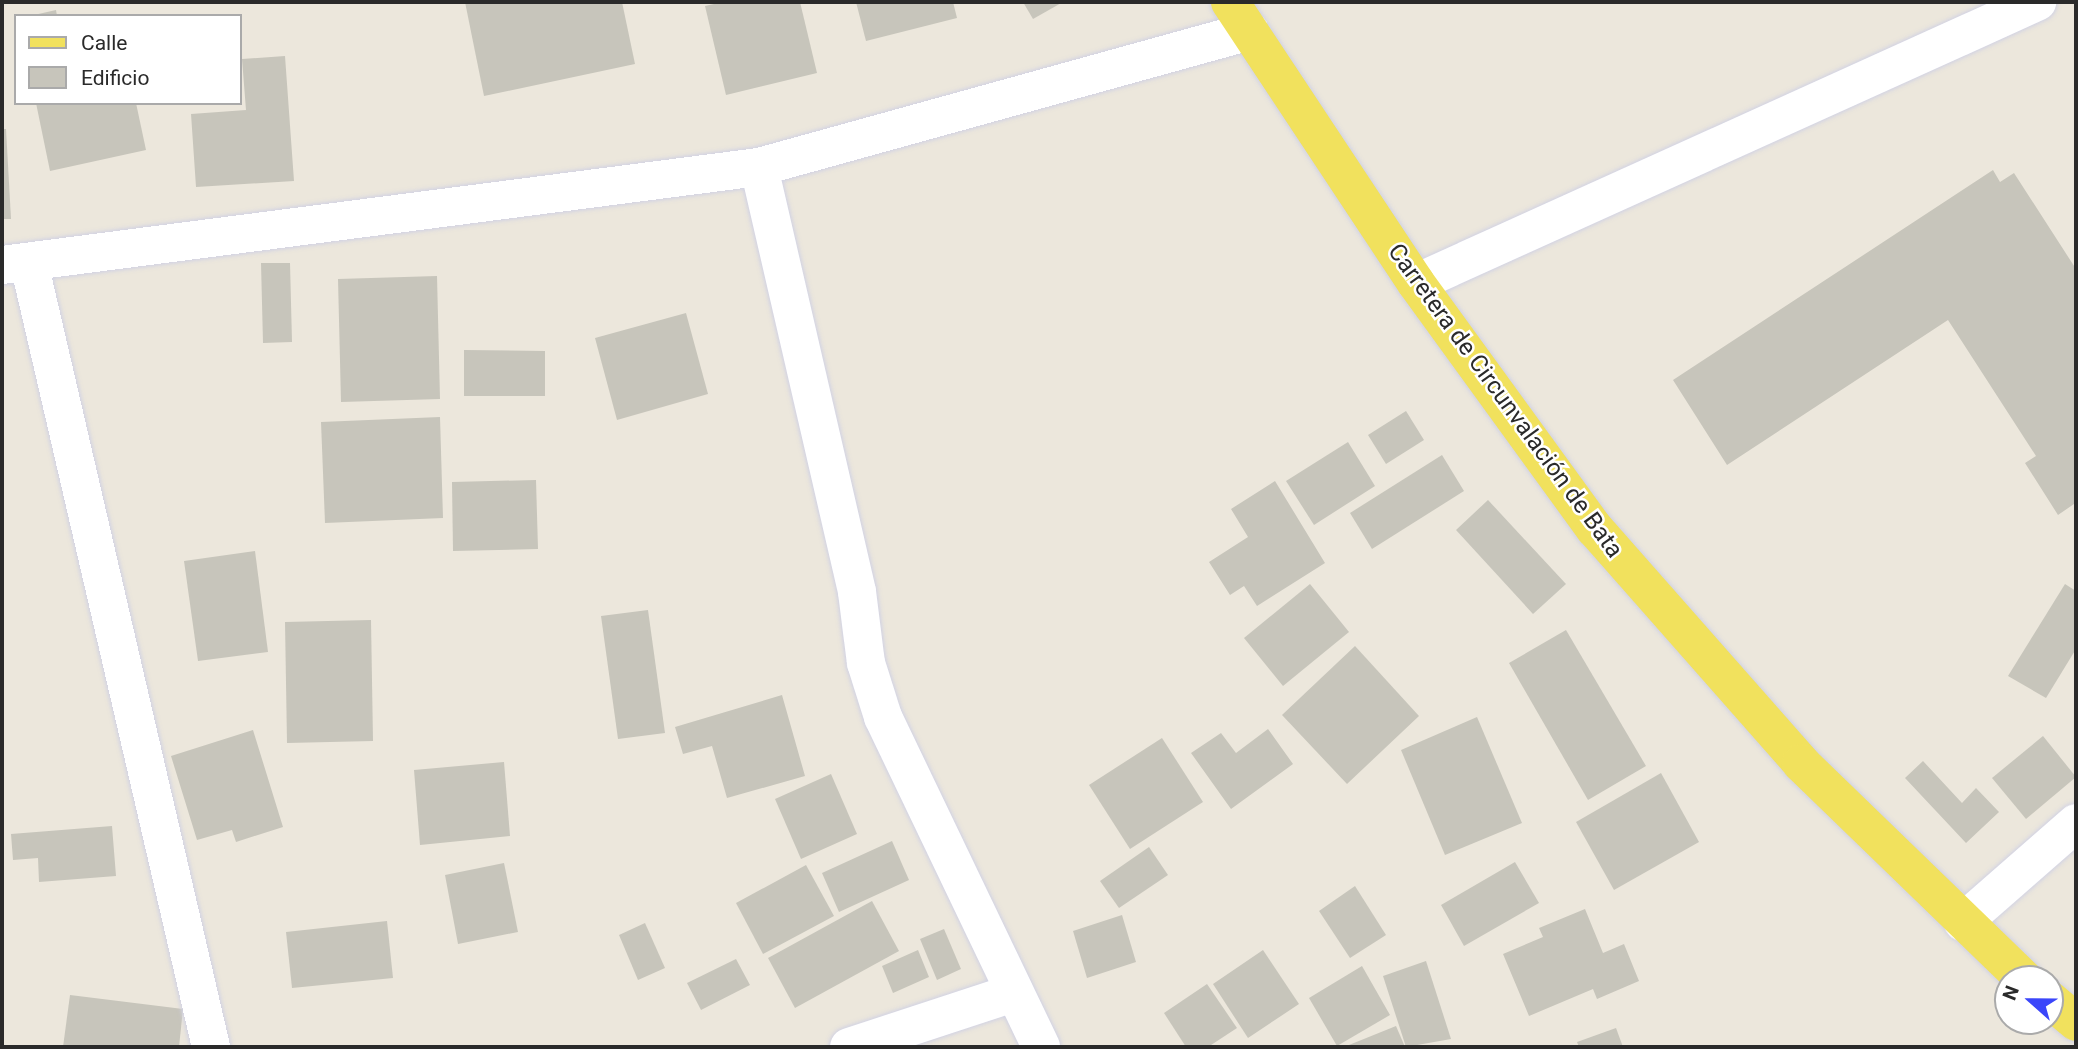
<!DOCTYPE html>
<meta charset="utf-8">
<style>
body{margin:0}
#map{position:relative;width:2078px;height:1049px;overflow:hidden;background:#ece7dc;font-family:Roboto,sans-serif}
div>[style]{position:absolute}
.building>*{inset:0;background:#c7c5bb}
.roads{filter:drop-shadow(0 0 2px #d1d2e3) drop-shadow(0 0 2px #d1d2e3)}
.minor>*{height:38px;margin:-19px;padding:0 19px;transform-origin:19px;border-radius:19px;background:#fff}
.primary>*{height:38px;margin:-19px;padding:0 19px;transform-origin:19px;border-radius:19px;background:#f1e15d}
span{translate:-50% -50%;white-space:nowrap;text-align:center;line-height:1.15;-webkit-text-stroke:5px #fff;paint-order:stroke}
.street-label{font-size:24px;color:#2a2a2a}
.frame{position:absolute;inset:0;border:4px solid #2a2a2a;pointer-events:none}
.legend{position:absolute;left:14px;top:14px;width:228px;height:91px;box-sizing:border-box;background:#fff;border:2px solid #aaa;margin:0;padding:9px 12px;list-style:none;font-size:21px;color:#2a2a2a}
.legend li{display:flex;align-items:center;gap:14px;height:35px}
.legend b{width:35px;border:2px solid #aaa}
.north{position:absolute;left:1994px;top:965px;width:70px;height:70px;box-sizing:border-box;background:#fff;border:2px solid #aaa;border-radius:50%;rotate:291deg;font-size:19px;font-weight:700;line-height:28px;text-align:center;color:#2a2a2a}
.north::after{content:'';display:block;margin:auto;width:24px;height:32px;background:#3b46fa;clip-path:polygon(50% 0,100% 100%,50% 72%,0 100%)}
</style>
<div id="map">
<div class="building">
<div style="clip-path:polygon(465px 2px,622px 2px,635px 64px,484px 96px)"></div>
<div style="clip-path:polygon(723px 2px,800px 2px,817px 73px,726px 95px,705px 6px)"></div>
<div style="clip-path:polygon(856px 2px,953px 2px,957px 18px,866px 41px)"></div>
<div style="clip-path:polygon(1023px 2px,1063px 2px,1033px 19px)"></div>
<div style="clip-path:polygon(56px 10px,57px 16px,34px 16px,34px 15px)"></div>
<div style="clip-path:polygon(285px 56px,294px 181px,196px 187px,191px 114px,246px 110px,242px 59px)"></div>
<div style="clip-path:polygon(36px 103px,136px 103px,146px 150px,50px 171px)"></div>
<div style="clip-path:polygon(2px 129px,6px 129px,11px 219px,2px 219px)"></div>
<div style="clip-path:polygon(1993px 170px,2000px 182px,2014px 173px,2076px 269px,2076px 508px,2074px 504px,2058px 515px,2025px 463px,2036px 456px,1948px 320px,1727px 465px,1673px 380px)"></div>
<div style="clip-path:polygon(261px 263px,290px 263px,292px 342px,263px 343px)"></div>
<div style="clip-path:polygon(437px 276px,440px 399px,341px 402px,338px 279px)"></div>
<div style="clip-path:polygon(686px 313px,708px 394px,617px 420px,595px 338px)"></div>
<div style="clip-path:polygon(464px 350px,545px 351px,545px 396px,464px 396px)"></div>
<div style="clip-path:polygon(1406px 411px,1424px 440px,1386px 464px,1368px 435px)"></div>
<div style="clip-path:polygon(440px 417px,443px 518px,325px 523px,321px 422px)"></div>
<div style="clip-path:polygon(1348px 442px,1375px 486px,1314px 525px,1286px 481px)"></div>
<div style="clip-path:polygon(1442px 455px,1464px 491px,1372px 549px,1350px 513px)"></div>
<div style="clip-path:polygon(536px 480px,538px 549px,453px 551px,452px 482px)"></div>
<div style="clip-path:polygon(1275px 481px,1325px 563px,1257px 606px,1244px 586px,1230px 595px,1209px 562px,1248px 537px,1231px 509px)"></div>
<div style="clip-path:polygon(1488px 500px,1566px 584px,1533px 614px,1456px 530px)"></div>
<div style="clip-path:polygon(255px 551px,268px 652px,198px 661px,184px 561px)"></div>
<div style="clip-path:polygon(1310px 584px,1349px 632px,1283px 686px,1244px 638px)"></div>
<div style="clip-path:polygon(2065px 584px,2076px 591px,2076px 649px,2046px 698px,2008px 676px)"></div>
<div style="clip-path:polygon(648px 610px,665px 733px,618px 739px,601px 616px)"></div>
<div style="clip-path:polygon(371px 620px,373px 741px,287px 743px,285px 622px)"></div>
<div style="clip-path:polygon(1566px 630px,1646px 766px,1588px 800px,1509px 663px)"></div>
<div style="clip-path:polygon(1355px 646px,1419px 716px,1347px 784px,1282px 715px)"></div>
<div style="clip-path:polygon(782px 695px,805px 776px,727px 798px,712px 746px,683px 754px,675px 727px)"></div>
<div style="clip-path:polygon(1477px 717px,1522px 823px,1445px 855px,1401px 750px)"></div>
<div style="clip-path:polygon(1268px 729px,1293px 764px,1231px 809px,1191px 753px,1221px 733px,1236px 753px)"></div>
<div style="clip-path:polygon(253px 730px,283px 827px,236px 842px,232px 830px,197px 840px,171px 756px)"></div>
<div style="clip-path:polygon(2043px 736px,2076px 777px,2026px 819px,1992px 778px)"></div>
<div style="clip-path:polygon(1162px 738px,1203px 802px,1130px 849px,1089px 785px)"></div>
<div style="clip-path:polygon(1923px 761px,1962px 803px,1976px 788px,1999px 812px,1966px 843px,1905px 778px)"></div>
<div style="clip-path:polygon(504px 762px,510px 836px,420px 845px,414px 770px)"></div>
<div style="clip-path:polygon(1661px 773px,1699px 842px,1614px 890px,1576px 822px)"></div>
<div style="clip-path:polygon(831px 774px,857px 834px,801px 859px,775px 799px)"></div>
<div style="clip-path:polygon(112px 826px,116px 876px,39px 882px,38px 858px,13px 860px,11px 834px)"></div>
<div style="clip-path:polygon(892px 841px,909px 880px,839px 912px,822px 873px)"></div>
<div style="clip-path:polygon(1149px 847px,1168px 875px,1119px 908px,1100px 881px)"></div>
<div style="clip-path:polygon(1515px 862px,1539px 903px,1464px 946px,1441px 905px)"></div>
<div style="clip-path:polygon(504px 863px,518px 932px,458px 944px,445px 875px)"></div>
<div style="clip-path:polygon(806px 865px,834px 916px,763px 954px,736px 903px)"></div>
<div style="clip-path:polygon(1355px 886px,1386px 935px,1350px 958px,1319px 911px)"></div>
<div style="clip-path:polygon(872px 901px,899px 951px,795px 1008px,768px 958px)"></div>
<div style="clip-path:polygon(1585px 909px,1603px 953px,1624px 944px,1639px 981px,1597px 999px,1593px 989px,1529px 1016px,1503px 954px,1543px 937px,1539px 928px)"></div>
<div style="clip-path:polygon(1122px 915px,1136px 962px,1087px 978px,1073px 931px)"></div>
<div style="clip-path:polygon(387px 921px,393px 978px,292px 988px,286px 932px)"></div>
<div style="clip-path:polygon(645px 923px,665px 968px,638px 980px,619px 935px)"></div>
<div style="clip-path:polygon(944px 929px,961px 969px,937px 980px,920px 939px)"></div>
<div style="clip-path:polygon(918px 950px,929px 977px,893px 993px,882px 966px)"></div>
<div style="clip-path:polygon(1263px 950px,1299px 1004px,1248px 1038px,1213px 984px)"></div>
<div style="clip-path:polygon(736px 959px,750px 985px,701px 1010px,687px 983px)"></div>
<div style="clip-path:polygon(1426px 961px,1451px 1039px,1406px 1047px,1383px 976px)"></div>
<div style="clip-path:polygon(1362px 966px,1390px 1015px,1337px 1046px,1309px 998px)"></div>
<div style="clip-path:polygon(1207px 984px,1237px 1028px,1208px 1047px,1186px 1047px,1164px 1013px)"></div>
<div style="clip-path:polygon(70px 995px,183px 1009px,179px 1047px,63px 1047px)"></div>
<div style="clip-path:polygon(1396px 1026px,1405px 1047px,1344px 1047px)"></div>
<div style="clip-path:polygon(1616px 1028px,1623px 1047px,1579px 1047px,1577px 1042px)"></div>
</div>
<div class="roads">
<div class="minor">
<div style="left:759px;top:167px;width:436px;rotate:77deg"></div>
<div style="left:857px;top:592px;width:72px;rotate:82.8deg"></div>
<div style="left:866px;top:663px;width:57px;rotate:72.5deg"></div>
<div style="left:883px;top:717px;width:366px;rotate:64.4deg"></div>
<div style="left:29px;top:263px;width:805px;rotate:76.93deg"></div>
<div style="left:2px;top:265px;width:763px;rotate:-7.38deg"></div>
<div style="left:759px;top:167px;width:509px;rotate:-15.48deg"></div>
<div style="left:1416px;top:283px;width:682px;rotate:-24.35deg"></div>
<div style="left:1963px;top:922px;width:150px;rotate:-41.2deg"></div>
<div style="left:849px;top:1047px;width:173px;rotate:-18.2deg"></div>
</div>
<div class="primary">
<div style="left:1230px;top:2px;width:337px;rotate:56.5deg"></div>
<div style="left:1416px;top:283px;width:304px;rotate:54deg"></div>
<div style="left:1595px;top:529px;width:312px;rotate:48.6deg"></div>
<div style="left:1801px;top:763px;width:310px;rotate:44.1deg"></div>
<div style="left:2050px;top:1000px;width:34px;rotate:40deg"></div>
</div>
</div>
<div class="street-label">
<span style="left:1505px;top:401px;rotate:54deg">Carretera de Circunvalación de Bata</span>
</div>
<div class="frame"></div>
<ul class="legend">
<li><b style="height:9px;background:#f1e15d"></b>Calle</li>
<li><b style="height:19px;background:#c7c5bb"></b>Edificio</li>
</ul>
<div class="north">N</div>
</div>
